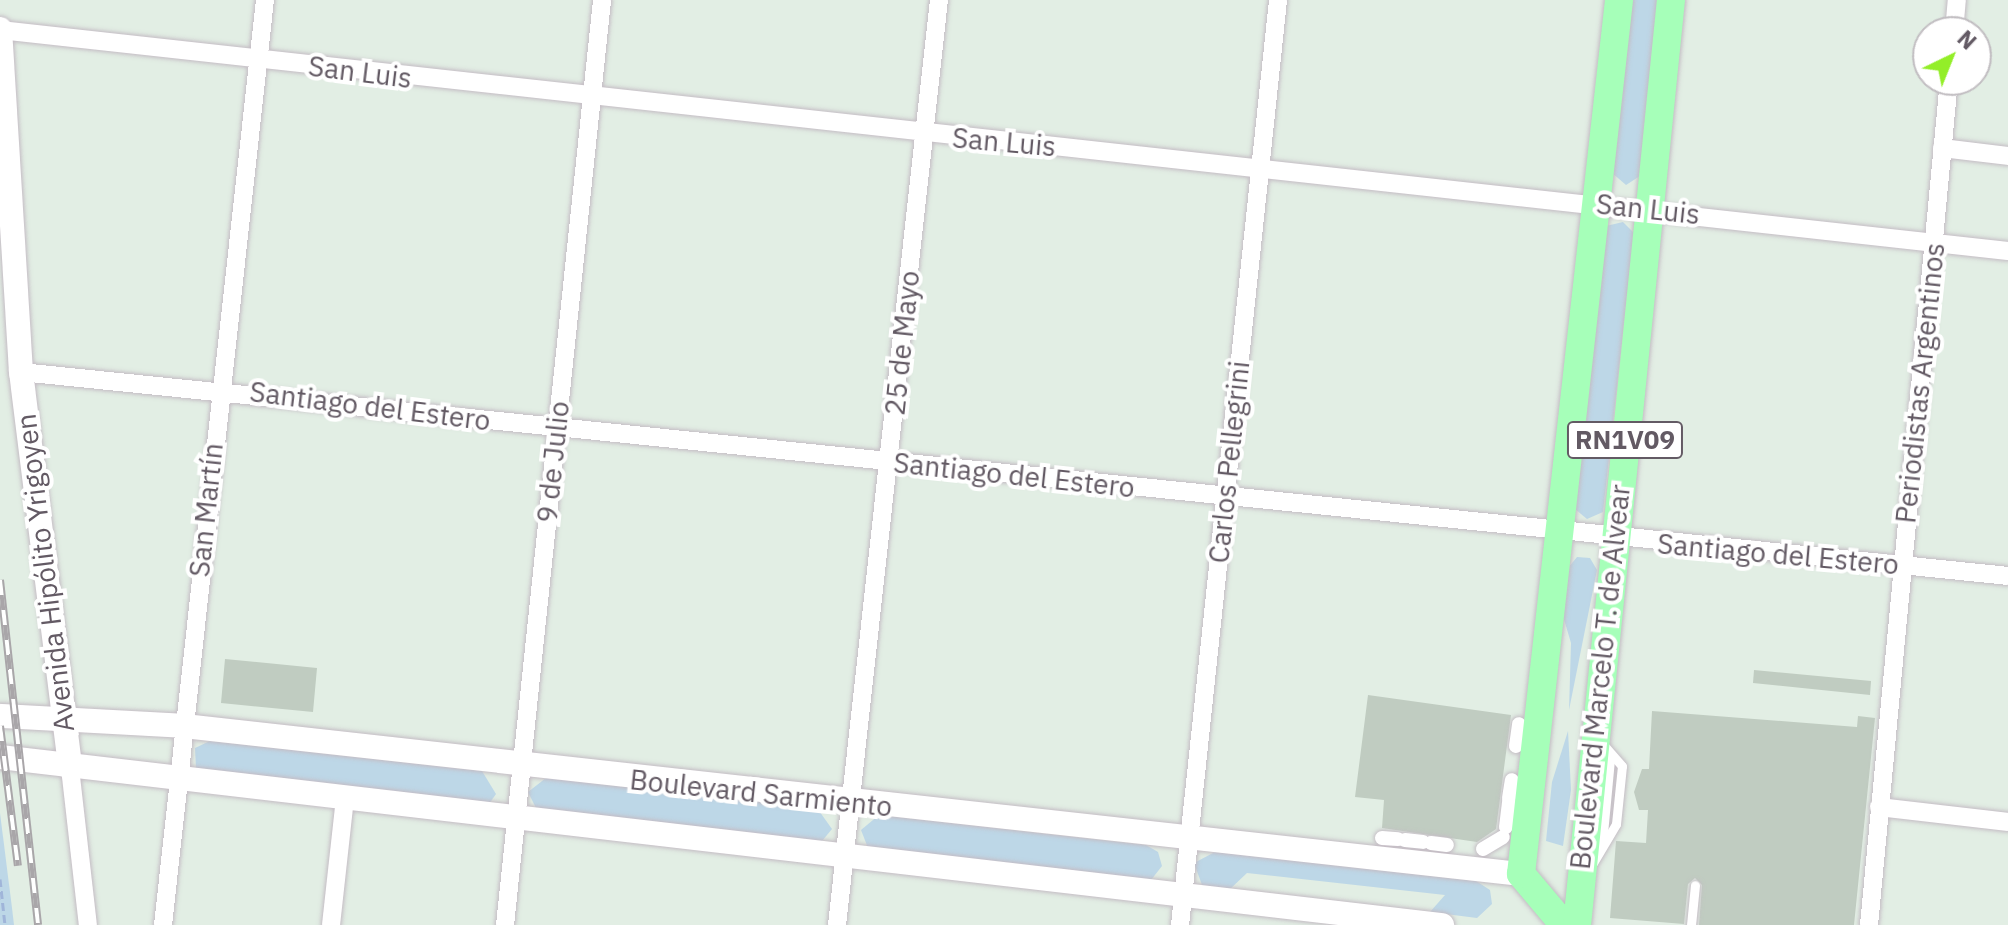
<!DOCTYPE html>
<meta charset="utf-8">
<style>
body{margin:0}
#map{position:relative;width:2008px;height:925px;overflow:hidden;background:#e2eee4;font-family:"IBM Plex Sans",sans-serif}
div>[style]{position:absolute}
.green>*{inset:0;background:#bdd7e7}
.building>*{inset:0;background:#c0ccc1}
.path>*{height:3px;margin-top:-1.5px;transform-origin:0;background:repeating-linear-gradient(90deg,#a0b5d9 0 8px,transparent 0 12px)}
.roads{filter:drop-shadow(0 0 2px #c4bcc4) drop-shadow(0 0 2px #c4bcc4)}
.service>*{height:9px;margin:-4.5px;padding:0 4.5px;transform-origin:4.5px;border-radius:4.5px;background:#fff}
.pedestrian>*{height:14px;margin:-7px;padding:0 7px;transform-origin:7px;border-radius:7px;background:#fff}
.minor>*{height:18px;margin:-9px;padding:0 9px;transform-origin:9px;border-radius:9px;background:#fff}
.secondary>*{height:24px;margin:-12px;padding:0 12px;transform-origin:12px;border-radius:12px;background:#fff}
.primary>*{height:28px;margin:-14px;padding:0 14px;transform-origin:14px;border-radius:14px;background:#a6ffb9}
.rail>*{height:8px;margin-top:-4px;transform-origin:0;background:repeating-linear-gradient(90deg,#fff 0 15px,#a9a6a9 0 30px);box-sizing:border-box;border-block:2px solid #a9a6a9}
span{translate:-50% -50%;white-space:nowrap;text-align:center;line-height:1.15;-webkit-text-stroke:8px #fff;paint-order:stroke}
.shield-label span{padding:2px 6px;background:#fff;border:2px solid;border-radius:6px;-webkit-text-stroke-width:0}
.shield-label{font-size:26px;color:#635a64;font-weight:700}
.street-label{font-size:28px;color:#635a64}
.north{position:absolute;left:1912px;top:16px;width:80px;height:80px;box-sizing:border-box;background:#fff;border:2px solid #c1bdc1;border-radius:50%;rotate:43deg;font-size:22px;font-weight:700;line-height:32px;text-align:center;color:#635a64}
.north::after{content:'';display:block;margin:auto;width:28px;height:36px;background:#93ee28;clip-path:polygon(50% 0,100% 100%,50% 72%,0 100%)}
</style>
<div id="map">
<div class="green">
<div style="clip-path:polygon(1629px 0,1659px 0,1640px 176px,1626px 185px,1611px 172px)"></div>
<div style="clip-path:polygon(1623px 222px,1634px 233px,1603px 512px,1587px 519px,1575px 509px,1606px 226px)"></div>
<div style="clip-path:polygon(1577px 557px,1590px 558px,1597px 570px,1569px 710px,1571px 643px,1563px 616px,1568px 568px)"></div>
<div style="clip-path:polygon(1568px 731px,1571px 790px,1563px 846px,1546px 841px,1552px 782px)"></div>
<div style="clip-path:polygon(210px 741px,482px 771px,496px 794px,489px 804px,196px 769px,195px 748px)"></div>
<div style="clip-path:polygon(546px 778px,817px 808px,832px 829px,822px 841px,538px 812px,528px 792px)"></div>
<div style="clip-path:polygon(0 813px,12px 908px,14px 925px,0 925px)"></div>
<div style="clip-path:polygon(879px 815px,1146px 845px,1158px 852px,1162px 866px,1151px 880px,868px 848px,861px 830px)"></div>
<div style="clip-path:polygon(1215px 852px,1476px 881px,1490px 890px,1492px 904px,1477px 918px,1430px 912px,1445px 895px,1247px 873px,1229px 890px,1202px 885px,1194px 863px)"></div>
</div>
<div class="building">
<div style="clip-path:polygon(225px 659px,317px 668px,313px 712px,221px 703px)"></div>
<div style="clip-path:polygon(1754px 670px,1871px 681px,1870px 695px,1753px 683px)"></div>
<div style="clip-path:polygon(1368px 695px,1511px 715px,1496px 829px,1477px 842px,1382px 828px,1384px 800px,1355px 797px)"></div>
<div style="clip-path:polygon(1652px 711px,1857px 727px,1858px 716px,1875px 718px,1854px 925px,1699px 925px,1702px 885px,1695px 878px,1688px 884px,1684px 924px,1610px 918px,1616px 841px,1646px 843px,1648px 810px,1639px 810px,1634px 792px,1642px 769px,1649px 769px)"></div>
</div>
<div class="path">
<div style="left:0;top:879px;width:46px;rotate:83.8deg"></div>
</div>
<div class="roads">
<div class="service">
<div style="left:1602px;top:844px;width:84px;rotate:-84.6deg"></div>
<div style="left:1610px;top:760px;width:12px;rotate:-125deg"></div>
<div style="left:1590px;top:868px;width:51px;rotate:-59.4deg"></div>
<div style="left:1616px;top:824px;width:58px;rotate:-84.1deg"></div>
<div style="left:1622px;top:766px;width:30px;rotate:-131deg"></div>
<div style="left:1691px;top:925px;width:40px;rotate:-84.3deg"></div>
</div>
<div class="pedestrian">
<div style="left:1516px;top:746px;width:22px;rotate:-82deg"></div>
<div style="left:1509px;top:798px;width:18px;rotate:-81deg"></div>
<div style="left:1506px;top:827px;width:25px;rotate:-83deg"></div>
<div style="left:1382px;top:838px;width:16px;rotate:4deg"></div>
<div style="left:1405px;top:840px;width:18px;rotate:6deg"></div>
<div style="left:1431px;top:843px;width:16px;rotate:7deg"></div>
<div style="left:1483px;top:849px;width:23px;rotate:-31deg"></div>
</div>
<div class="minor">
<div style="left:0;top:30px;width:2020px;rotate:6.28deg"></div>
<div style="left:1954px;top:32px;width:32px;rotate:-85deg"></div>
<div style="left:1942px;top:148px;width:66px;rotate:6.9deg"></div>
<div style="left:21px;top:372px;width:1997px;rotate:5.86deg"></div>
<div style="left:70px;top:768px;width:158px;rotate:83.5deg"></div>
<div style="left:1879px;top:807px;width:130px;rotate:6.6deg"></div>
<div style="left:163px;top:925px;width:931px;rotate:-83.71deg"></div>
<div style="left:331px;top:925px;width:127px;rotate:-83.7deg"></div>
<div style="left:505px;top:925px;width:930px;rotate:-84.01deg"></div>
<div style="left:837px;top:925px;width:931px;rotate:-83.71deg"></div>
<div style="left:1180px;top:925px;width:930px;rotate:-83.95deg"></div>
<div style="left:1869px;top:925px;width:849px;rotate:-84.59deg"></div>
</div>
<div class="secondary">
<div style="left:0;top:29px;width:344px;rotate:86.5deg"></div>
<div style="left:21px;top:372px;width:399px;rotate:82.9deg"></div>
<div style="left:0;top:716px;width:184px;rotate:3.1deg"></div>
<div style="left:184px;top:726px;width:1345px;rotate:6.32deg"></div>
<div style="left:0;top:757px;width:1452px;rotate:6.65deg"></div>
</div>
<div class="primary">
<div style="left:1564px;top:925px;width:67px;rotate:-130.1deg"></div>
<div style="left:1521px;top:874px;width:879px;rotate:-83.6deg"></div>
<div style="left:1577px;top:925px;width:930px;rotate:-84.2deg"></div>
</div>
</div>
<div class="rail">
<div style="left:0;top:580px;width:347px;rotate:83.7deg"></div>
<div style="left:0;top:726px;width:141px;rotate:82.7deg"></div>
</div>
<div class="shield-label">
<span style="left:1625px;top:440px">RN1V09</span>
</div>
<div class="street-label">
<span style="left:360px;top:72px;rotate:7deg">San Luis</span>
<span style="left:1004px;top:142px;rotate:5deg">San Luis</span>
<span style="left:1648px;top:209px;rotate:6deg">San Luis</span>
<span style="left:902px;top:343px;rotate:-84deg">25 de Mayo</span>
<span style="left:1920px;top:383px;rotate:-84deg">Periodistas Argentinos</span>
<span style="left:370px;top:406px;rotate:7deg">Santiago del Estero</span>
<span style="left:553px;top:462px;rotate:-84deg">9 de Julio</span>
<span style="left:1229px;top:462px;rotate:-84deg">Carlos Pellegrini</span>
<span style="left:1014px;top:475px;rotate:6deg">Santiago del Estero</span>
<span style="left:206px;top:510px;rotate:-84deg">San Martín</span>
<span style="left:1778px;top:554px;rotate:5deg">Santiago del Estero</span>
<span style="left:45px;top:573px;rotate:-97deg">Avenida Hipólito Yrigoyen</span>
<span style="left:1600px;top:677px;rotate:-84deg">Boulevard Marcelo T. de Alvear</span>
<span style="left:761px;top:793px;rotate:6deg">Boulevard Sarmiento</span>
</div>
<div class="north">N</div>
</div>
